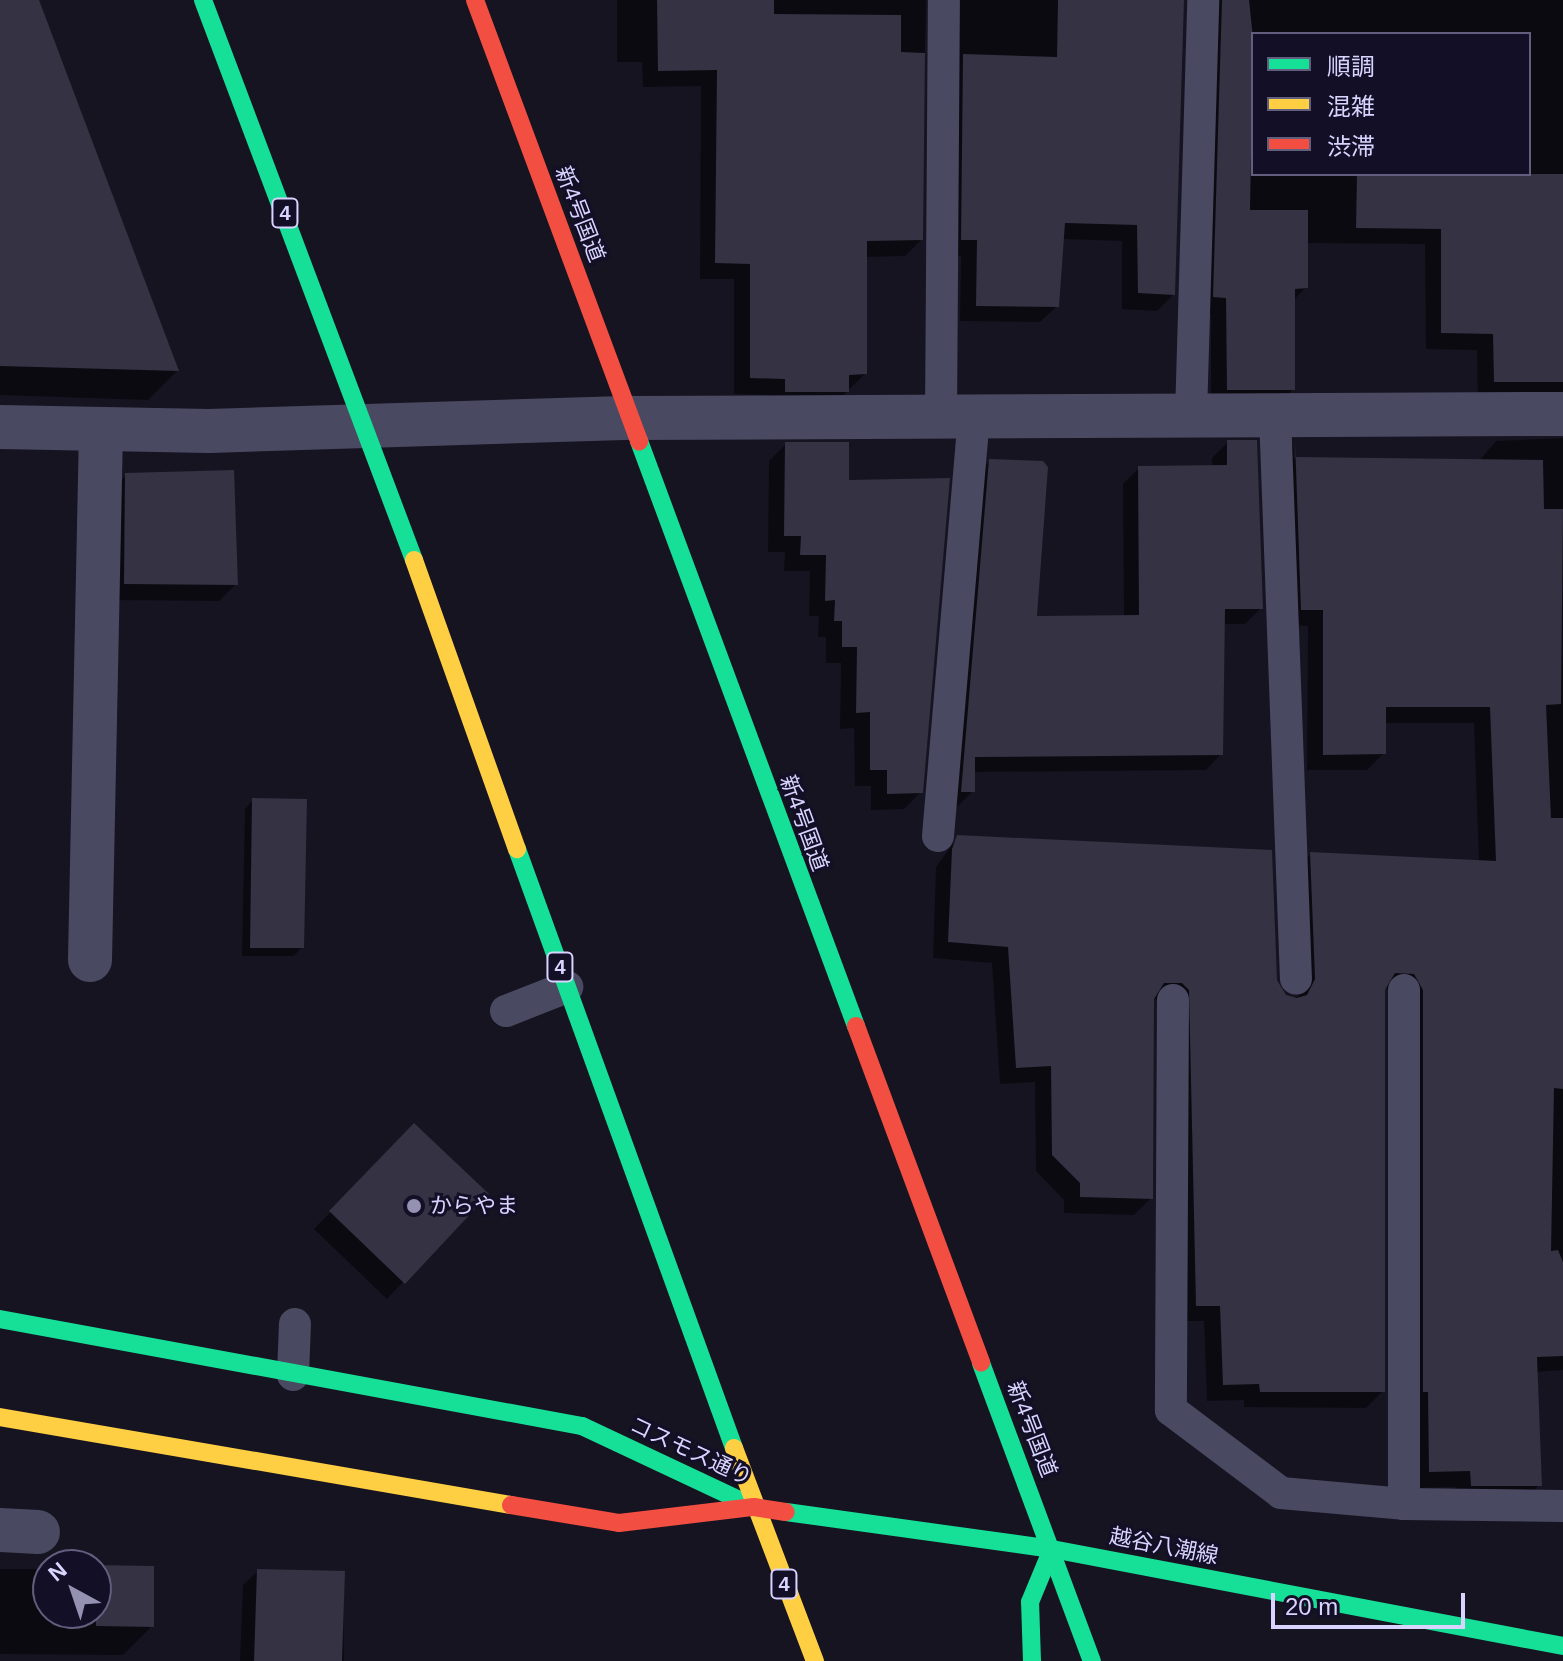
<!DOCTYPE html>
<meta charset="utf-8">
<style>
body{margin:0}
#map{position:relative;width:1563px;height:1661px;overflow:hidden;background:#161421;font-family:Arial,"Noto Sans JP",sans-serif}
div>[style]{position:absolute}
.shadow>*{inset:0;background:#0007}
.building>*{inset:0;background:#343243}
.lane>*{height:32px;margin:-16px;padding:0 16px;transform-origin:16px;border-radius:16px;background:#4a4962}
.street>*{height:44px;margin:-22px;padding:0 22px;transform-origin:22px;border-radius:22px;background:#4a4962}
.fast>*{height:18px;margin:-9px;padding:0 9px;transform-origin:9px;border-radius:9px;background:#16e098}
.slow>*{height:18px;margin:-9px;padding:0 9px;transform-origin:9px;border-radius:9px;background:#ffcf43}
.jam>*{height:18px;margin:-9px;padding:0 9px;transform-origin:9px;border-radius:9px;background:#f24e42}
.dots>*{width:22px;height:22px;translate:-50% -50%;box-sizing:border-box;border:4px solid #130f26;border-radius:50%}
span{translate:-50% -50%;white-space:nowrap;text-align:center;line-height:1.15;-webkit-text-stroke:6px #130f26;paint-order:stroke}
.shield-label span{padding:2px 6px;background:#130f26;border:2px solid;border-radius:6px;-webkit-text-stroke-width:0}
.shield-label{font-size:20px;color:#d9d4ff;font-weight:700}
.street-label{font-size:22px;color:#d9d4ff}
.poi-label{font-size:22px;color:#d9d4ff}
.left{translate:0 -50%;text-align:left}
.legend{position:absolute;left:1251px;top:32px;width:280px;height:144px;box-sizing:border-box;background:#130f26;border:2px solid #625e7d;margin:0;padding:10px 14px;list-style:none;font-size:24px;color:#d9d4ff}
.legend li{display:flex;align-items:center;gap:16px;height:40px}
.legend b{width:40px;border:2px solid #625e7d}
.north{position:absolute;left:32px;top:1549px;width:80px;height:80px;box-sizing:border-box;background:#130f26;border:2px solid #625e7d;border-radius:50%;rotate:320deg;font-size:22px;font-weight:700;line-height:32px;text-align:center;color:#d9d4ff}
.north::after{content:'';display:block;margin:auto;width:28px;height:36px;background:#9591b1;clip-path:polygon(50% 0,100% 100%,50% 72%,0 100%)}
.scale{position:absolute;left:1271px;top:1593px;width:194px;height:36px;box-sizing:border-box;border:4px solid #d9d4ff;border-top:0;padding-left:10px;font-size:24px;line-height:28px;white-space:nowrap;color:#d9d4ff;-webkit-text-stroke:6px #130f26;paint-order:stroke}
</style>
<div id="map">
<div class="shadow">
<div style="clip-path:polygon(0 0,37px 0,177px 371px,148px 400px,0 395px)"></div>
<div style="clip-path:polygon(617px 0,926px 0,921px 240px,905px 256px,865px 257px,865px 374px,830px 408px,769px 408px,769px 395px,734px 394px,734px 279px,700px 279px,701px 86px,643px 87px,642px 62px,617px 62px)"></div>
<div style="clip-path:polygon(937px 0,1182px 0,1173px 295px,1157px 311px,1122px 309px,1122px 241px,1062px 239px,1057px 306px,1040px 322px,960px 321px,961px 256px,946px 256px)"></div>
<div style="clip-path:polygon(evenodd,1196px 0,1563px 0,1563px 414px,1478px 405px,1477px 350px,1426px 349px,1425px 244px,1306px 243px,1306px 287px,1293px 301px,1293px 389px,1277px 406px,1211px 406px,1211px 314px,1198px 313px,1196px 0,1253px 34px,1529px 34px,1529px 174px,1253px 174px,1253px 34px)"></div>
<div style="clip-path:polygon(1563px 438px,1563px 1370px,1536px 1372px,1539px 1485px,1523px 1502px,1455px 1502px,1455px 1487px,1413px 1488px,1396px 989px,1383px 989px,1383px 1391px,1366px 1408px,1244px 1407px,1244px 1400px,1207px 1401px,1204px 1321px,1180px 1321px,1174px 1008px,1153px 998px,1151px 1198px,1134px 1215px,1064px 1213px,1064px 1200px,1036px 1171px,1035px 1082px,1000px 1084px,992px 963px,933px 958px,936px 867px,958px 837px,1275px 981px,1287px 998px,1299px 997px,1295px 870px,1311px 854px,1479px 862px,1474px 723px,1384px 723px,1384px 753px,1367px 770px,1307px 770px,1308px 626px,1285px 625px,1279px 459px,1293px 445px,1294px 459px,1479px 461px,1496px 441px)"></div>
<div style="clip-path:polygon(1228px 442px,1261px 608px,1245px 624px,1222px 624px,1221px 754px,1206px 770px,973px 772px,973px 791px,957px 807px,946px 807px,974px 477px,990px 461px,1035px 618px,1124px 617px,1123px 484px,1139px 468px,1212px 468px,1212px 458px)"></div>
<div style="clip-path:polygon(786px 444px,847px 482px,921px 792px,904px 809px,871px 810px,871px 786px,855px 786px,854px 728px,840px 729px,841px 663px,826px 663px,826px 637px,818px 637px,819px 616px,809px 616px,810px 571px,784px 571px,785px 552px,768px 552px,769px 461px)"></div>
<div style="clip-path:polygon(126px 475px,236px 584px,219px 601px,108px 600px,109px 492px)"></div>
<div style="clip-path:polygon(253px 800px,302px 947px,294px 956px,242px 956px,245px 809px)"></div>
<div style="clip-path:polygon(414px 1126px,403px 1282px,387px 1299px,314px 1229px)"></div>
<div style="clip-path:polygon(96px 1568px,152px 1626px,123px 1655px,0 1654px,0 1569px,48px 1569px,48px 1613px,96px 1613px)"></div>
<div style="clip-path:polygon(258px 1571px,343px 1573px,344px 1661px,240px 1661px,243px 1585px)"></div>
</div>
<div class="building">
<div style="clip-path:polygon(0 0,39px 0,179px 371px,0 366px)"></div>
<div style="clip-path:polygon(657px 0,774px 0,774px 14px,901px 15px,901px 52px,925px 53px,923px 240px,867px 241px,867px 374px,849px 375px,849px 392px,785px 392px,785px 379px,750px 378px,750px 264px,715px 263px,717px 70px,658px 71px)"></div>
<div style="clip-path:polygon(1058px 0,1184px 0,1175px 295px,1138px 293px,1137px 225px,1065px 223px,1059px 307px,976px 306px,977px 240px,961px 240px,963px 54px,1057px 57px)"></div>
<div style="clip-path:polygon(1222px 0,1249px 0,1253px 38px,1250px 210px,1308px 210px,1308px 288px,1295px 289px,1295px 390px,1227px 390px,1226px 298px,1213px 297px)"></div>
<div style="clip-path:polygon(1357px 174px,1563px 174px,1563px 382px,1494px 382px,1493px 334px,1441px 333px,1441px 229px,1356px 228px)"></div>
<div style="clip-path:polygon(1227px 440px,1257px 440px,1263px 609px,1225px 609px,1223px 755px,975px 757px,975px 792px,961px 792px,989px 459px,1043px 461px,1048px 467px,1037px 616px,1139px 615px,1138px 466px,1227px 465px)"></div>
<div style="clip-path:polygon(1295px 440px,1296px 457px,1543px 460px,1544px 509px,1563px 509px,1561px 704px,1546px 705px,1551px 818px,1563px 818px,1563px 1089px,1554px 1088px,1551px 1251px,1558px 1250px,1563px 1262px,1563px 1356px,1537px 1357px,1542px 1486px,1471px 1486px,1470px 1471px,1429px 1472px,1428px 1392px,1423px 1392px,1423px 990px,1414px 974px,1395px 973px,1385px 990px,1385px 1392px,1260px 1392px,1259px 1384px,1223px 1385px,1220px 1306px,1196px 1306px,1189px 990px,1182px 983px,1164px 983px,1154px 999px,1153px 1199px,1080px 1197px,1080px 1183px,1052px 1155px,1051px 1066px,1016px 1068px,1008px 947px,948px 942px,952px 849px,957px 835px,1272px 850px,1277px 980px,1286px 995px,1297px 998px,1307px 995px,1315px 979px,1310px 852px,1496px 861px,1490px 707px,1386px 707px,1386px 754px,1323px 755px,1323px 610px,1301px 610px)"></div>
<div style="clip-path:polygon(785px 442px,849px 442px,849px 480px,950px 478px,923px 793px,887px 794px,887px 770px,870px 770px,870px 712px,856px 713px,857px 647px,842px 647px,842px 621px,834px 621px,835px 600px,825px 601px,826px 555px,800px 555px,801px 536px,784px 536px)"></div>
<div style="clip-path:polygon(234px 470px,238px 585px,124px 584px,125px 473px)"></div>
<div style="clip-path:polygon(252px 798px,307px 799px,304px 948px,250px 948px)"></div>
<div style="clip-path:polygon(414px 1123px,489px 1194px,405px 1284px,329px 1211px)"></div>
<div style="clip-path:polygon(96px 1565px,154px 1566px,154px 1627px,96px 1626px)"></div>
<div style="clip-path:polygon(257px 1569px,345px 1571px,342px 1661px,254px 1661px)"></div>
</div>
<div class="lane">
<div style="left:1191px;top:415px;width:415px;rotate:-88.3deg"></div>
<div style="left:1275px;top:415px;width:564px;rotate:87.87deg"></div>
<div style="left:941px;top:417px;width:417px;rotate:-89.6deg"></div>
<div style="left:938px;top:836px;width:422px;rotate:-85.1deg"></div>
<div style="left:1173px;top:1000px;width:410px;rotate:90.3deg"></div>
<div style="left:1171px;top:1410px;width:138px;rotate:37deg"></div>
<div style="left:1281px;top:1493px;width:123px;rotate:5.1deg"></div>
<div style="left:1404px;top:1504px;width:514px;rotate:-90deg"></div>
<div style="left:506px;top:1011px;width:66px;rotate:-21.5deg"></div>
<div style="left:293px;top:1375px;width:51px;rotate:-87.8deg"></div>
<div style="left:1404px;top:1504px;width:159px;rotate:0.7deg"></div>
</div>
<div class="street">
<div style="left:0;top:427px;width:209px;rotate:1.1deg"></div>
<div style="left:209px;top:431px;width:423px;rotate:-1.8deg"></div>
<div style="left:632px;top:418px;width:931px;rotate:-0.25deg"></div>
<div style="left:90px;top:960px;width:531px;rotate:-88.81deg"></div>
<div style="left:0;top:1530px;width:38px;rotate:3deg"></div>
</div>
<div class="fast">
<div style="left:203px;top:0;width:598px;rotate:69.35deg"></div>
<div style="left:639px;top:441px;width:624px;rotate:69.65deg"></div>
<div style="left:517px;top:849px;width:637px;rotate:70.09deg"></div>
<div style="left:0;top:1319px;width:592px;rotate:10.42deg"></div>
<div style="left:582px;top:1426px;width:190px;rotate:25.2deg"></div>
<div style="left:981px;top:1363px;width:318px;rotate:69.6deg"></div>
<div style="left:786px;top:1512px;width:269px;rotate:7.9deg"></div>
<div style="left:1052px;top:1549px;width:520px;rotate:10.75deg"></div>
<div style="left:1032px;top:1661px;width:59px;rotate:-91.9deg"></div>
<div style="left:1030px;top:1602px;width:57px;rotate:-67.5deg"></div>
</div>
<div class="slow">
<div style="left:414px;top:560px;width:307px;rotate:70.4deg"></div>
<div style="left:0;top:1417px;width:519px;rotate:9.77deg"></div>
<div style="left:734px;top:1448px;width:228px;rotate:69.2deg"></div>
</div>
<div class="jam">
<div style="left:475px;top:0;width:471px;rotate:69.6deg"></div>
<div style="left:856px;top:1026px;width:359px;rotate:69.6deg"></div>
<div style="left:511px;top:1505px;width:109px;rotate:9.5deg"></div>
<div style="left:619px;top:1523px;width:136px;rotate:-6.8deg"></div>
<div style="left:754px;top:1507px;width:32px;rotate:9deg"></div>
</div>
<div class="dots">
<div style="left:414px;top:1206px;background:#9591b1"></div>
</div>
<div class="shield-label">
<span style="left:285px;top:213px">4</span>
<span style="left:560px;top:967px">4</span>
<span style="left:784px;top:1584px">4</span>
</div>
<div class="street-label">
<span style="left:580px;top:214px;rotate:69deg">新4号国道</span>
<span style="left:804px;top:823px;rotate:70deg">新4号国道</span>
<span style="left:1032px;top:1429px;rotate:69deg">新4号国道</span>
<span style="left:691px;top:1451px;rotate:25deg">コスモス通り</span>
<span style="left:1164px;top:1546px;rotate:11deg">越谷八潮線</span>
</div>
<div class="poi-label">
<span class="left" style="left:430px;top:1206px">からやま</span>
</div>
<ul class="legend">
<li><b style="height:10px;background:#16e098"></b>順調</li>
<li><b style="height:10px;background:#ffcf43"></b>混雑</li>
<li><b style="height:10px;background:#f24e42"></b>渋滞</li>
</ul>
<div class="north">N</div>
<div class="scale">20 m</div>
</div>
